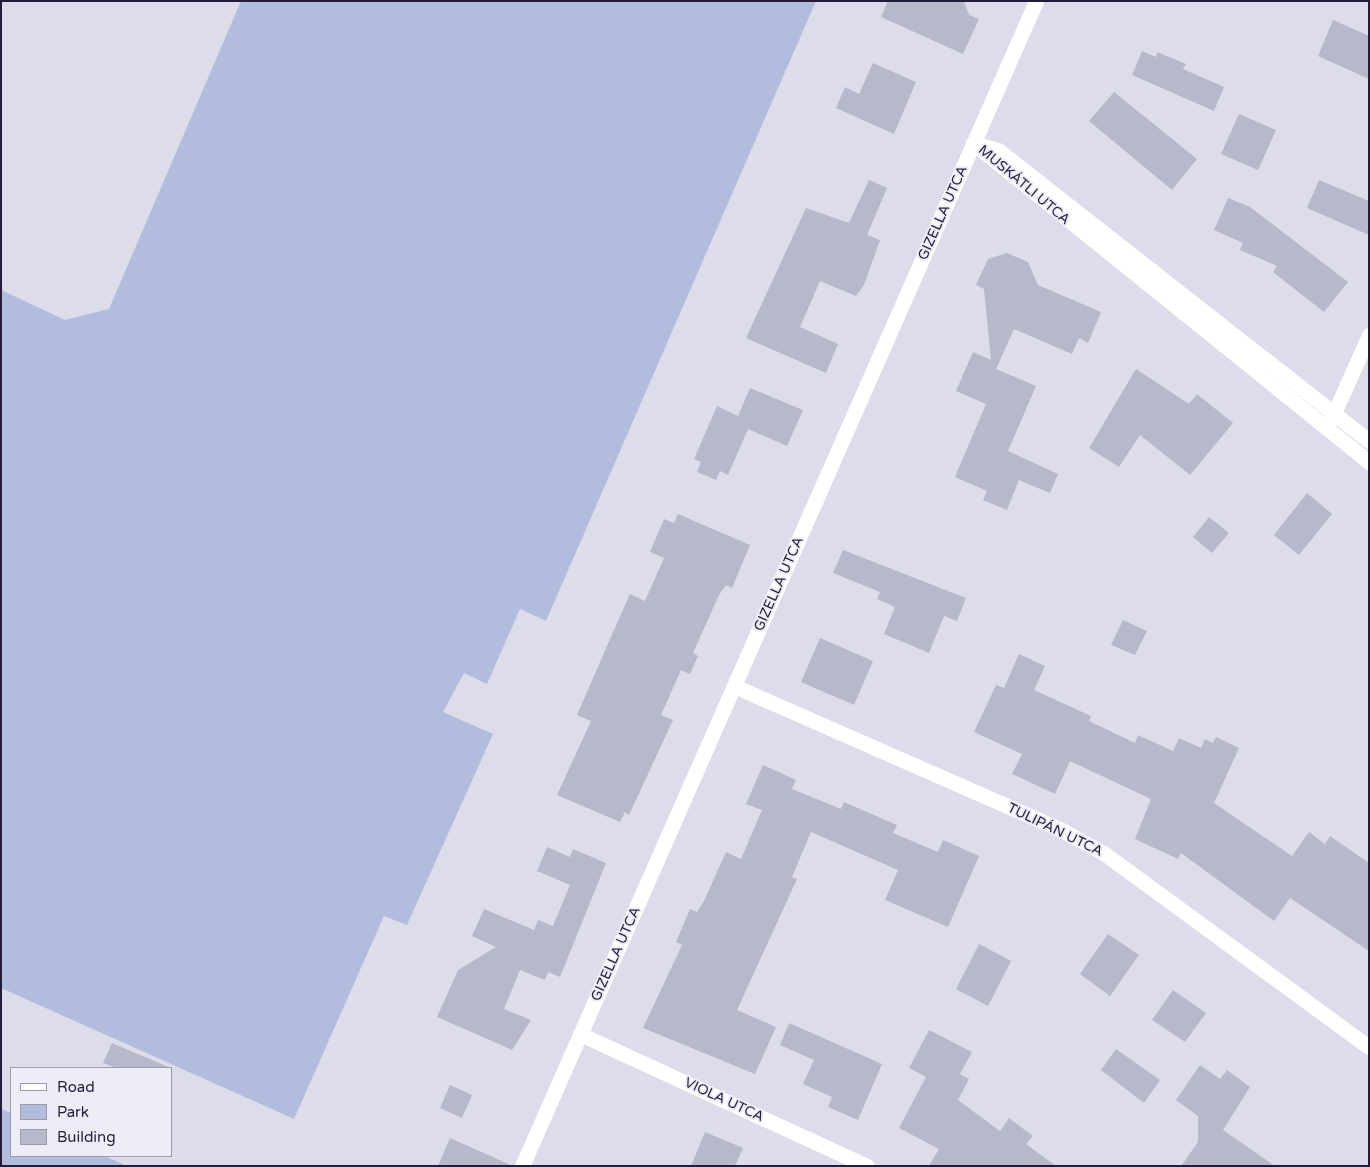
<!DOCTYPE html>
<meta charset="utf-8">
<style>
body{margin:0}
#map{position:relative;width:1370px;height:1167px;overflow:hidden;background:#dcdcea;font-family:"Varela Round",sans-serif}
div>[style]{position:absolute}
.green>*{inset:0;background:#b2bdde}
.building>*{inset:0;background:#b8b8cb}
.minor>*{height:15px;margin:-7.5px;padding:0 7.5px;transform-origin:7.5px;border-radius:7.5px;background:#fff}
span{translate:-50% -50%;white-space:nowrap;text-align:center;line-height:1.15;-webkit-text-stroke:4px #ecedf7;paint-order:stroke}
.street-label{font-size:14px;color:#231d3a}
.frame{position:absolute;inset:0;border:2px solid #231d3a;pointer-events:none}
.legend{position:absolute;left:10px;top:1067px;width:162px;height:90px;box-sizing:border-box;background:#ecedf7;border:1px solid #9c9aab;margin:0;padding:6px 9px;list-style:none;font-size:15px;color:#231d3a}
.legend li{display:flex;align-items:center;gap:10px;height:25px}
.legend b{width:25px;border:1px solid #9c9aab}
</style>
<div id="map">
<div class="green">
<div style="clip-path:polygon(241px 1px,816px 1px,546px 621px,520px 609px,487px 684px,464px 673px,443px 712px,493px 734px,407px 925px,384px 916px,294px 1119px,1px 988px,1px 290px,65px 320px,109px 309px)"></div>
<div style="clip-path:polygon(1px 1109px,11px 1113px,11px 1156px,105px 1156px,127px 1166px,1px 1166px)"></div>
</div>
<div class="building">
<div style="clip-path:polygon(888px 1px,964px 1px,969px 15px,979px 19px,963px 54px,881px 17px)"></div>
<div style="clip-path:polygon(1333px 20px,1369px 36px,1369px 79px,1318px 56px)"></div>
<div style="clip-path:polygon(1142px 51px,1156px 57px,1157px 52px,1186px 64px,1183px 69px,1224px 87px,1214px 111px,1132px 75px)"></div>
<div style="clip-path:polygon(873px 63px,916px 82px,894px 134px,836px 108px,845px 87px,859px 94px)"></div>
<div style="clip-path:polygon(1114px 92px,1197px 159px,1172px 190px,1089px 121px)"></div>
<div style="clip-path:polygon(1239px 114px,1276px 130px,1258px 170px,1221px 154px)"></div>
<div style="clip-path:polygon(869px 180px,887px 188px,867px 235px,880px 240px,864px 285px,856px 296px,820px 281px,800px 327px,838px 344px,826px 373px,746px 338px,806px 208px,849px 223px)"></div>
<div style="clip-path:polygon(1319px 180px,1369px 201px,1369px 235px,1307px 208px)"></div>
<div style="clip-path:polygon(1228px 198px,1250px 207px,1348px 282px,1324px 312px,1273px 272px,1277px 266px,1240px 250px,1243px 243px,1214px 230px)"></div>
<div style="clip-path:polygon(1007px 253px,1028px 262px,1038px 285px,1101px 312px,1088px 343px,1079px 338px,1072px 354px,1014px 329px,996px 369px,1036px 386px,1008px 451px,1058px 474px,1050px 493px,1019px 480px,1007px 510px,983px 500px,987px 491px,955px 477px,986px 404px,956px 391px,973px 352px,991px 360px,984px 289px,976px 285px,988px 259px)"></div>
<div style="clip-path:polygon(1136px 369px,1189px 404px,1197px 394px,1233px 423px,1190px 475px,1140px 435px,1119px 467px,1089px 448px)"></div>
<div style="clip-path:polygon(750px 388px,803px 410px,787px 446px,748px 429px,728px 475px,720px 471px,716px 480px,697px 472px,701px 462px,694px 459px,717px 406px,738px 416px)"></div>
<div style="clip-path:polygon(1307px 493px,1332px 514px,1299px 555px,1274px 535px)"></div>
<div style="clip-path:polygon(678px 514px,750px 545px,732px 588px,726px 585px,719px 595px,693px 653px,698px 656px,690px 674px,681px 670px,661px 715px,673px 720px,629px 815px,625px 812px,620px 822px,557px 795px,591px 721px,577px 715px,610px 639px,630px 594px,645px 601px,664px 558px,650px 552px,664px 519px,674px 523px)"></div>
<div style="clip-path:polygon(1209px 517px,1229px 533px,1212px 553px,1193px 537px)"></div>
<div style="clip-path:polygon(843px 550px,966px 598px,957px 621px,944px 616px,929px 653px,884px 634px,895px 607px,877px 599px,880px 592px,833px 573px)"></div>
<div style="clip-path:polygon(1123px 620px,1147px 631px,1135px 655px,1111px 645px)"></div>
<div style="clip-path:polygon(820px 638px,873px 661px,854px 705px,801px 682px)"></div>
<div style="clip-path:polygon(1019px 654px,1045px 666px,1034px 690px,1091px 716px,1089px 721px,1135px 743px,1138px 735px,1173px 751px,1179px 738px,1201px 748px,1205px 739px,1213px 743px,1216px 737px,1239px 748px,1214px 803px,1292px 856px,1309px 832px,1325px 844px,1330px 836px,1369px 863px,1369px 951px,1290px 898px,1274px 921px,1181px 853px,1178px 859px,1135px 839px,1151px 799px,1070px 761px,1055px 794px,1012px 774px,1022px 754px,974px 732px,996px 685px,1004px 688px)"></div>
<div style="clip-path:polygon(763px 765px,796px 780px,792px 789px,841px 809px,844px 802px,897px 825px,893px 833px,938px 852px,943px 840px,979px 856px,948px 927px,885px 900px,898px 870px,811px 832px,792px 877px,797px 879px,737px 1010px,776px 1027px,755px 1074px,643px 1028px,682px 945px,676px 942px,690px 909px,697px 912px,704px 901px,726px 852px,741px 859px,762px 810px,746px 804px)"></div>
<div style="clip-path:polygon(547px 847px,570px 857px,573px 849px,606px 863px,560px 977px,548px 972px,545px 980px,520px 970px,504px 1009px,531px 1020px,512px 1050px,437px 1017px,458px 970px,496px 947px,472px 936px,484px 909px,534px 930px,538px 920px,553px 926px,570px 885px,537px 871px)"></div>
<div style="clip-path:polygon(1108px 934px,1139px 955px,1110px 996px,1080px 974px)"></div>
<div style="clip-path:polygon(979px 944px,1011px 961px,988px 1006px,956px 989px)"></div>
<div style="clip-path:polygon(1173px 990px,1206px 1013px,1185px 1042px,1152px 1020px)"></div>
<div style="clip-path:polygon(789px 1023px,882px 1064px,858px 1120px,828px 1107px,832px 1097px,803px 1084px,814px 1060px,780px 1045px)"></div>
<div style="clip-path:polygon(929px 1030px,972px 1052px,960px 1074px,969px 1079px,958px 1100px,1000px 1131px,1009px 1118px,1033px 1136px,1026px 1144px,1056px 1166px,929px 1166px,939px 1149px,899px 1128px,926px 1077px,909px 1068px)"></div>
<div style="clip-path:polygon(112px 1043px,171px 1068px,116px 1068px,103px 1063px)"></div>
<div style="clip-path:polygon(1116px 1049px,1160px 1080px,1144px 1103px,1101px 1070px)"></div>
<div style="clip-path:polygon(1200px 1065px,1220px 1079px,1227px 1070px,1250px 1087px,1223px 1130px,1275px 1166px,1181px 1166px,1198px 1142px,1198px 1116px,1176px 1100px)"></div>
<div style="clip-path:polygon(450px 1085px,472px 1095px,462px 1118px,440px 1108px)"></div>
<div style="clip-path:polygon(705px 1132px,743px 1148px,735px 1166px,691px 1166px)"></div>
<div style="clip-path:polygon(450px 1138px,513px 1166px,438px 1166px)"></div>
</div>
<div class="minor">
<div style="left:973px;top:143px;width:509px;rotate:38.85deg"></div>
<div style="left:973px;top:143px;width:26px;rotate:16deg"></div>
<div style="left:998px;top:150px;width:472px;rotate:38.1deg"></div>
<div style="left:1331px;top:420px;width:93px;rotate:-65.9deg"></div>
<div style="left:734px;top:686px;width:356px;rotate:23.7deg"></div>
<div style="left:1060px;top:829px;width:51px;rotate:29.1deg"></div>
<div style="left:1105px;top:854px;width:327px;rotate:36.2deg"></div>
<div style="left:580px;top:1034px;width:316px;rotate:24.7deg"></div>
<div style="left:522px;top:1166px;width:1273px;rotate:-66.19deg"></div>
</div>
<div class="street-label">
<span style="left:1024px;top:185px;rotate:40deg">MUSKÁTLI UTCA</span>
<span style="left:943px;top:213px;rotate:-66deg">GIZELLA UTCA</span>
<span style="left:779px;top:584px;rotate:-66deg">GIZELLA UTCA</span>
<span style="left:1055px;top:830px;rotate:26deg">TULIPÁN UTCA</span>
<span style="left:616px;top:954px;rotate:-66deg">GIZELLA UTCA</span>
<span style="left:724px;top:1100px;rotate:25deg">VIOLA UTCA</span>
</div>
<div class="frame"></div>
<ul class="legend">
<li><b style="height:6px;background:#fff"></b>Road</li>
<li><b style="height:14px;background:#b2bdde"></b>Park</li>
<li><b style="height:14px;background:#b8b8cb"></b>Building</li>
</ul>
</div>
